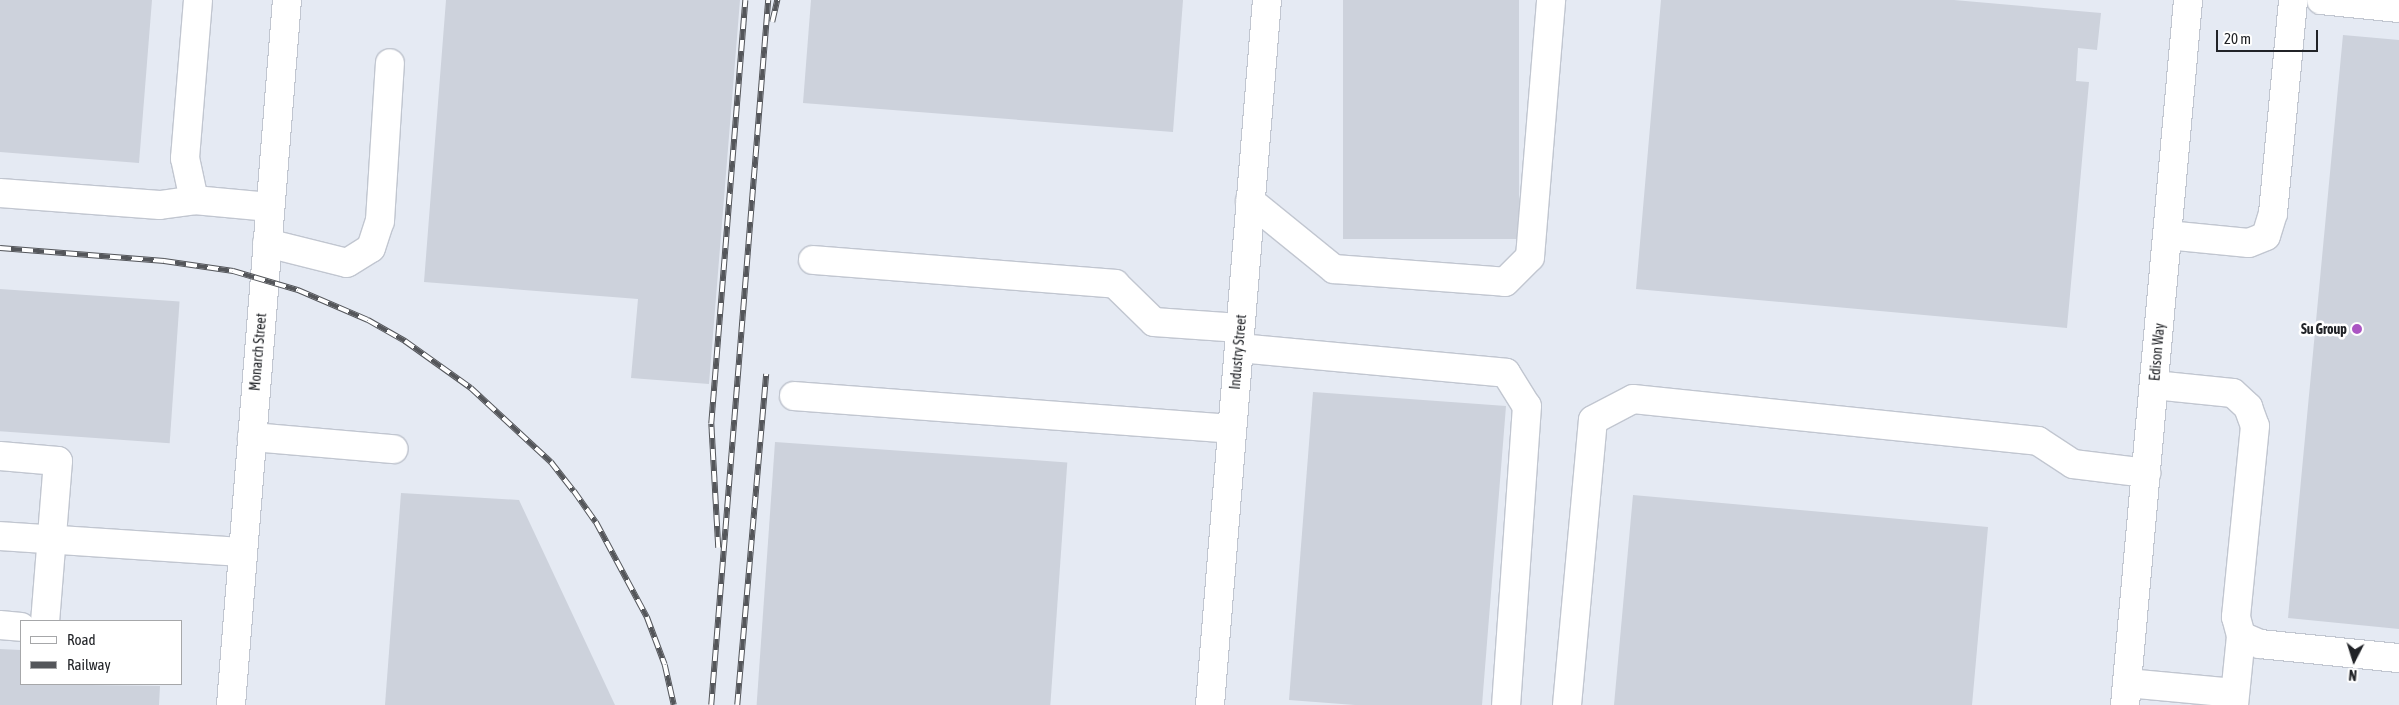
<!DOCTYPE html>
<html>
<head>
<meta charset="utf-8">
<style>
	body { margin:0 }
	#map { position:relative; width:2399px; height:705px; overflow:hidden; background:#f6f9ff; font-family:"Asap Condensed",sans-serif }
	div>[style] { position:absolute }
	.built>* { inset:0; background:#e5eaf3 }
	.building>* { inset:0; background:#cdd2dc; transform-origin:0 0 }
	.roads { filter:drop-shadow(1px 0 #c1c6d0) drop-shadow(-1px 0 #c1c6d0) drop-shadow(0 1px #c1c6d0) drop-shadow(0 -1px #c1c6d0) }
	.minor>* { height:28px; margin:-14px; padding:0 14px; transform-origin:14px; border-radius:14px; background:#fff }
	.rail>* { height:5.5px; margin-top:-2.75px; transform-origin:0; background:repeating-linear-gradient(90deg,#fff 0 11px,#54565a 0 22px); box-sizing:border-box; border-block:1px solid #54565a }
	.dots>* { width:14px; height:14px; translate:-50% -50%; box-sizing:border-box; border:2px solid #fff; border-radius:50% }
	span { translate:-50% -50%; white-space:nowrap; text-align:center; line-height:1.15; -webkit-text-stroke:5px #fff; paint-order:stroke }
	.poi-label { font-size:14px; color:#212327; font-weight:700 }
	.right { translate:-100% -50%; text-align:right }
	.street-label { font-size:14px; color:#212327 }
	.legend { position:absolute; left:20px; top:620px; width:162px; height:65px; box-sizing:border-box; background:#fff; border:1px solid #a6a7a9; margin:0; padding:6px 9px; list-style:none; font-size:15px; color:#212327 }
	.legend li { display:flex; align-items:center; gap:10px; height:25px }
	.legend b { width:25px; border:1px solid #a6a7a9 }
	.north { position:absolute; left:2329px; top:635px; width:50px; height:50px; -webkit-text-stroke:4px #fff; paint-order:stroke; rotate:185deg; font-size:14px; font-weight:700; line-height:20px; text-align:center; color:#212327 }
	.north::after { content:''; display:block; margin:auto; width:18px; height:22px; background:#212327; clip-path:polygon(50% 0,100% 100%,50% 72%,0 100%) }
	.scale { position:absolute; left:2216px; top:30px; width:102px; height:22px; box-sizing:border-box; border:2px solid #212327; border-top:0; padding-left:6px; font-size:15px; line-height:18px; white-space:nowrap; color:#212327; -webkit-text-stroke:4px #fff; paint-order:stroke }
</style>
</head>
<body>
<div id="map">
	<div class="built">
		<div style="clip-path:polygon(evenodd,0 0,2399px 0,2399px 705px,0 705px,0 0,21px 621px,181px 621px,181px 684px,21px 684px,21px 621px)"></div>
	</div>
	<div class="building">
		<div style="clip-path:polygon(0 0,152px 0,139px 163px,0 152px)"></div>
		<div style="clip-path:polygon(446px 0,740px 0,709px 384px,631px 378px,638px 299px,424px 282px)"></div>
		<div style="clip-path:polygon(811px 0,1183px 0,1173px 132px,803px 103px)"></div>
		<div style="left:1343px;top:0;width:176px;height:239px"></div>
		<div style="clip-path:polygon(1661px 0,1954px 0,2101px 13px,2097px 50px,2078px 48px,2076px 81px,2089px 82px,2067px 328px,1636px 289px)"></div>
		<div style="clip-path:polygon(2343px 35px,2399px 40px,2399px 629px,2288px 618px)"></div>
		<div style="left:0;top:289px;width:180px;height:142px;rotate:4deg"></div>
		<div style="clip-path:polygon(1313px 392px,1506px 406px,1482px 705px,1355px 705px,1289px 700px)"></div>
		<div style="left:775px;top:442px;width:293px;height:264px;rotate:4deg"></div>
		<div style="clip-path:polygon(401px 493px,519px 500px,615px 705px,385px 705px)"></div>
		<div style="clip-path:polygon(1633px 495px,1988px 527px,1972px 705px,1614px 705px)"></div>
		<div style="clip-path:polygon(0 649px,21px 650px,21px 684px,160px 686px,159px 705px,0 705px)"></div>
	</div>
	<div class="roads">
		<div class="minor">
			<div style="left:198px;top:0;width:159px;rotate:94.7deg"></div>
			<div style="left:185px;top:158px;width:43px;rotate:77.9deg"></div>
			<div style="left:194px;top:200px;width:76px;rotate:5.3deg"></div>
			<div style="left:2321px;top:0;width:78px;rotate:5.9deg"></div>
			<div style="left:0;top:193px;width:160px;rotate:4.3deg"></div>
			<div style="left:160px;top:205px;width:34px;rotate:-8deg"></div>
			<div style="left:1250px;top:201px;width:108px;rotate:39deg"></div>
			<div style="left:1334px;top:269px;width:171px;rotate:4.3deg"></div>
			<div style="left:1505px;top:282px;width:35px;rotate:-45deg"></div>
			<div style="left:1530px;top:257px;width:258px;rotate:-85.3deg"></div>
			<div style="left:2167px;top:235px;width:82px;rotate:5.6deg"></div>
			<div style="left:2249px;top:243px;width:18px;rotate:-22deg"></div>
			<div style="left:2266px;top:236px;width:24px;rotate:-73deg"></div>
			<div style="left:2273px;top:213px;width:214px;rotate:-84.6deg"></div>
			<div style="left:267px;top:243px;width:82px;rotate:14deg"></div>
			<div style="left:347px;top:263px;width:28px;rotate:-32deg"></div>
			<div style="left:371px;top:248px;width:28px;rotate:-72deg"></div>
			<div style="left:380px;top:221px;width:158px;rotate:-86.4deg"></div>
			<div style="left:813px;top:260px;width:303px;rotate:4.5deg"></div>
			<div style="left:1115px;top:284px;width:54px;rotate:44.3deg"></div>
			<div style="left:1154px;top:322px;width:86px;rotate:4deg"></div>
			<div style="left:1239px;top:348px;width:268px;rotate:5.3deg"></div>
			<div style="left:1506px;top:373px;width:39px;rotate:58deg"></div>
			<div style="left:1527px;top:406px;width:300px;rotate:94deg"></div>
			<div style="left:2154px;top:385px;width:79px;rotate:5.8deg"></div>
			<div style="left:2233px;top:393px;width:21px;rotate:43deg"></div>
			<div style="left:2248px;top:407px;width:20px;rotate:70deg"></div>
			<div style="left:2255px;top:426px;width:192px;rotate:95.7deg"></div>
			<div style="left:2236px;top:617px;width:20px;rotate:75deg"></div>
			<div style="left:2241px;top:636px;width:21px;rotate:23deg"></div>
			<div style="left:2260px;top:644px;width:140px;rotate:5.8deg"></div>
			<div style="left:794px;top:396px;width:438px;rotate:4.3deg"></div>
			<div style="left:252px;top:437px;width:142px;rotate:4.9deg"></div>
			<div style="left:0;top:456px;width:58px;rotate:4.9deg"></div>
			<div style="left:58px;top:461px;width:161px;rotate:94.6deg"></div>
			<div style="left:0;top:536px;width:243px;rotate:3.8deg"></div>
			<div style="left:0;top:625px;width:21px;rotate:5deg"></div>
			<div style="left:2127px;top:683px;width:108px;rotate:5.3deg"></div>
			<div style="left:231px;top:705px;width:707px;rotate:-85.46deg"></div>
			<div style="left:1210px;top:705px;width:707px;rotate:-85.38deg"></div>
			<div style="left:1567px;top:705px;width:286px;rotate:-84.8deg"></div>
			<div style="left:1593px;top:420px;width:45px;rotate:-27.7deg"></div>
			<div style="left:1633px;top:399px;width:407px;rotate:5.9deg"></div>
			<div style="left:2038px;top:441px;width:42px;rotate:33.3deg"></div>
			<div style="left:2073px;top:464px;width:74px;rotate:7deg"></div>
			<div style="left:2125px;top:705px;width:708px;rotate:-84.89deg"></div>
			<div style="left:2234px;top:705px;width:69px;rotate:-84.2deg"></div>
		</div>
	</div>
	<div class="rail">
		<div style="left:772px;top:22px;width:23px;rotate:-77deg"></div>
		<div style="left:0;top:248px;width:165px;rotate:4.5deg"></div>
		<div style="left:164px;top:261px;width:70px;rotate:8.2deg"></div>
		<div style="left:233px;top:271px;width:68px;rotate:16.3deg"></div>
		<div style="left:298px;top:290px;width:76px;rotate:23.2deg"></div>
		<div style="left:368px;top:320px;width:43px;rotate:29.6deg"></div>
		<div style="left:405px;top:341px;width:81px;rotate:35.5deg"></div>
		<div style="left:471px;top:388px;width:109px;rotate:42.8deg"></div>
		<div style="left:551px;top:462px;width:37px;rotate:52deg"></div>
		<div style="left:574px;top:491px;width:38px;rotate:55deg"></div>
		<div style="left:596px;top:522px;width:108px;rotate:61.8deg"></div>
		<div style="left:647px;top:617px;width:51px;rotate:69.4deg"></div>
		<div style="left:665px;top:665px;width:41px;rotate:77.3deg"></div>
		<div style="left:718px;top:548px;width:124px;rotate:-93.2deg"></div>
		<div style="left:711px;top:424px;width:425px;rotate:-85.4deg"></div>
		<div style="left:711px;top:705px;width:707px;rotate:-85.38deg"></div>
		<div style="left:737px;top:705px;width:332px;rotate:-85deg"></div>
	</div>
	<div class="dots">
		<div style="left:2357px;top:329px;background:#ab55c3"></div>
	</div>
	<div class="poi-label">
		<span class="right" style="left:2347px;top:329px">Su Group</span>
	</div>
	<div class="street-label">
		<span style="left:258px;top:352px;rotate:-85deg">Monarch Street</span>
		<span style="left:1238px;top:352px;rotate:-85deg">Industry Street</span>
		<span style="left:2157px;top:352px;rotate:-85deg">Edison Way</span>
	</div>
	<ul class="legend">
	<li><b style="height:6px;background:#fff"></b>Road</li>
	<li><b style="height:6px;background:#54565a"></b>Railway</li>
	</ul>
	<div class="north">N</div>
	<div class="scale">20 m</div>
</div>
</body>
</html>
